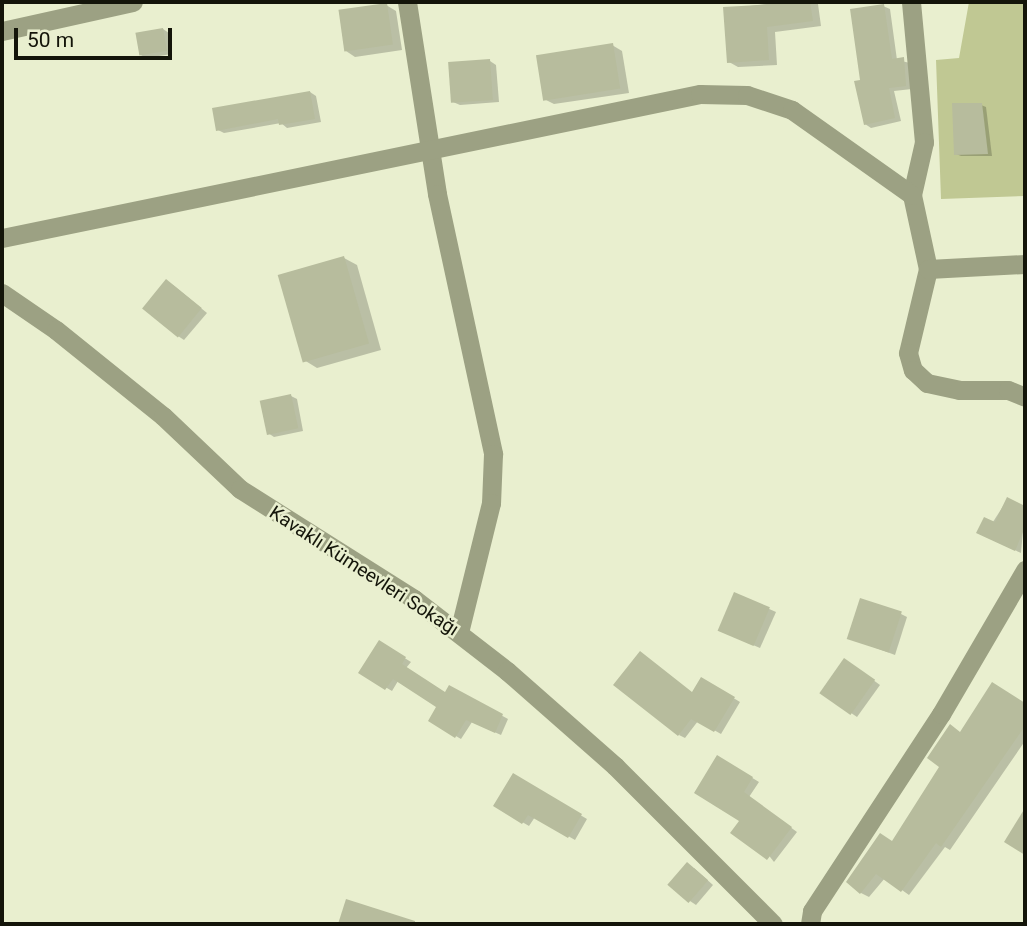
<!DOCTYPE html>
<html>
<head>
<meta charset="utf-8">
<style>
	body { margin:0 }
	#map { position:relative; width:1027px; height:926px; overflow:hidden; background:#e9efcf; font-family:Roboto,sans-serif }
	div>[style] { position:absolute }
	.green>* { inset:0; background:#c0c893 }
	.shadow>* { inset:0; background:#0003 }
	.building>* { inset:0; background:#b7bc9d; transform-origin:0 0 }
	.minor>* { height:19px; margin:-9.5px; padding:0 9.5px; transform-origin:9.5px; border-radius:9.5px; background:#9ca183 }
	span { translate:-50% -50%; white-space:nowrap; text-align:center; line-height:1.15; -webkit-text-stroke:5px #e9efcf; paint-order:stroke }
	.street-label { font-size:19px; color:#14150a }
	.frame { position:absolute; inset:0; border:4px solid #14150a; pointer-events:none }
	.scale { position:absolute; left:14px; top:28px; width:158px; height:32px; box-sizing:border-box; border:4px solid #14150a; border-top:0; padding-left:9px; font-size:21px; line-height:24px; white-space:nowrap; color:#14150a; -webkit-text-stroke:5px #e9efcf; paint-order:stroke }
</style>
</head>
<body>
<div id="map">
	<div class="green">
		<div style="clip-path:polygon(969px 2px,1025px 2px,1025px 196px,941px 199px,936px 60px,959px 58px)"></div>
	</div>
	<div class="shadow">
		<div style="clip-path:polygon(784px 2px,818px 4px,821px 26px,775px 32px,777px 65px,738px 67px,729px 62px,725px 9px)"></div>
		<div style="clip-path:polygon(386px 5px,396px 11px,402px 50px,355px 57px,346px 51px)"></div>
		<div style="clip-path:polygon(883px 6px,890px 9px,897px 60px,910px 63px,912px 89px,894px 91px,901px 121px,871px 128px,865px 124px,862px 81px)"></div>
		<div style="clip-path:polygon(163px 29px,169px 33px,172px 54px,146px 58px,139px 54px)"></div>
		<div style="clip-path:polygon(612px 45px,622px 51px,629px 93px,554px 104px,544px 99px)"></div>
		<div style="clip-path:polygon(490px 61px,496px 65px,499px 102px,460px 105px,453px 102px)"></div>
		<div style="clip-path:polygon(310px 92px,316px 96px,321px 122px,287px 128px,281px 123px,224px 133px,218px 130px)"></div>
		<div style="clip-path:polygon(981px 105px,986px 107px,992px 156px,961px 156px,956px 154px)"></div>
		<div style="clip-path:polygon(344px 258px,357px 265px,381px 350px,317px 368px,304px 360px)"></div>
		<div style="clip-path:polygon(173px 285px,207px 313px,184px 340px,178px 336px)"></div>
		<div style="clip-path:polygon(291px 396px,297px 399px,303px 431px,274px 437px,268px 433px)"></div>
		<div style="clip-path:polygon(1007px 500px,1025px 508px,1021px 553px,984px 536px)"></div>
		<div style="clip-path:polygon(735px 594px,776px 612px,760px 648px,725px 633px)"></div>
		<div style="clip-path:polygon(901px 614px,907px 617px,895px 655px,849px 638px)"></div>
		<div style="clip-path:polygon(379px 642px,411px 662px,406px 668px,446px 694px,450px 687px,508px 719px,501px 735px,472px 722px,461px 739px,430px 721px,439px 706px,398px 681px,392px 691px,360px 672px)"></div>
		<div style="clip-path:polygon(851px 664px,880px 685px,857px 717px,822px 693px)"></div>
		<div style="clip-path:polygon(702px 679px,740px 702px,721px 734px,698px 721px,685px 738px,679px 735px)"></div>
		<div style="clip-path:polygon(992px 684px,1025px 704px,1025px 741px,950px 850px,945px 847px,909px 895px,885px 878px,869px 897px,861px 893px,848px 882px,893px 842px)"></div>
		<div style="clip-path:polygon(718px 757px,759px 782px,749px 797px,797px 832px,774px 862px,742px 821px)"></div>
		<div style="clip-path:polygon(514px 776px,587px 819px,575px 840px,535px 817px,529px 826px,495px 806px)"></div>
		<div style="clip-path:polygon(694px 868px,713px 885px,696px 905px,690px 901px)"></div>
	</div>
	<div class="building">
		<div style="clip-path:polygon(810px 2px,813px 21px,767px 27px,769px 60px,727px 63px,723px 7px)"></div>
		<div style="left:387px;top:3px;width:42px;height:49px;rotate:82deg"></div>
		<div style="clip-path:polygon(884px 4px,892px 59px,904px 57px,906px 86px,889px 88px,895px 118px,864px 125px,854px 81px,860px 80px,850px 9px)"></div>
		<div style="left:163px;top:28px;width:23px;height:28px;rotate:80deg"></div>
		<div style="left:613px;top:43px;width:46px;height:78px;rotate:81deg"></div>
		<div style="left:490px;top:59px;width:41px;height:42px;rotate:86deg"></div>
		<div style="clip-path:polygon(310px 91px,315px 119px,279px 125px,278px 119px,216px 131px,212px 108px)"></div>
		<div style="clip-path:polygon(952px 103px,982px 103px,988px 154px,954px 155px)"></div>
		<div style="left:344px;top:256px;width:91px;height:69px;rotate:74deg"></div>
		<div style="left:166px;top:279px;width:46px;height:38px;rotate:39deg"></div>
		<div style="left:291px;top:394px;width:35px;height:32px;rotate:78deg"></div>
		<div style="clip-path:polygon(1007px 497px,1025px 506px,1025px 527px,1015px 551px,976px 533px,984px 517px,995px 522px)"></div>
		<div style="left:734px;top:592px;width:39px;height:42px;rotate:23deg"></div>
		<div style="left:860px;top:598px;width:44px;height:43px;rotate:18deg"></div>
		<div style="clip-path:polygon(379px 640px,406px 657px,402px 664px,445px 692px,449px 685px,503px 714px,495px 733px,466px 720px,455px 738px,428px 721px,436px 707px,393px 679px,385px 690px,358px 673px)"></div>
		<div style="clip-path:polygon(640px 651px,692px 692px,701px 677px,735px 697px,714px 732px,691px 719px,678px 736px,613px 685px)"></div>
		<div style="left:844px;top:658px;width:38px;height:43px;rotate:35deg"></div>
		<div style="clip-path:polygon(992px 682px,1025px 703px,1025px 726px,941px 847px,936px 843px,901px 892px,876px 874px,860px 894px,846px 882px,880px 833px,892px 841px,939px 767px,927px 758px,950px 724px,960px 732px)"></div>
		<div style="clip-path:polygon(717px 755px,753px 777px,744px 792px,792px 827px,767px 860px,730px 833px,739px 821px,694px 793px)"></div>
		<div style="clip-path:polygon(513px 773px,582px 814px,568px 838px,528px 815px,522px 824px,493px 806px)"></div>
		<div style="clip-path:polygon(1025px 808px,1025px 855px,1004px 842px)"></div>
		<div style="left:687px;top:862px;width:28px;height:30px;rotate:41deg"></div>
		<div style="clip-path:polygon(346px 899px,415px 921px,415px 924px,338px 924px)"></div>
	</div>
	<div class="minor">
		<div style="left:407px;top:2px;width:194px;rotate:81.1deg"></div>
		<div style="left:437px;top:194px;width:266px;rotate:77.8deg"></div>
		<div style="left:493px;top:454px;width:49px;rotate:92.3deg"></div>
		<div style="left:491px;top:503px;width:133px;rotate:103.9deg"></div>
		<div style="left:911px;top:2px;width:141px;rotate:84.7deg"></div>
		<div style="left:924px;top:142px;width:54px;rotate:102.8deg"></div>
		<div style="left:912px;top:195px;width:76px;rotate:77.8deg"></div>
		<div style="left:928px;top:269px;width:86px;rotate:103.4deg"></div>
		<div style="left:908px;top:353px;width:18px;rotate:74deg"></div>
		<div style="left:913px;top:370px;width:19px;rotate:43deg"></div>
		<div style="left:927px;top:383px;width:33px;rotate:12deg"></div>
		<div style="left:959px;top:390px;width:49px"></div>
		<div style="left:1008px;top:390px;width:18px;rotate:22deg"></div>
		<div style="left:2px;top:31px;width:134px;rotate:-12.5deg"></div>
		<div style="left:2px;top:238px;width:713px;rotate:-11.66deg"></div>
		<div style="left:700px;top:94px;width:47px;rotate:1.2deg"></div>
		<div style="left:747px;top:95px;width:47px;rotate:18.4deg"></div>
		<div style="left:792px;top:110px;width:147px;rotate:35.3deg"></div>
		<div style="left:928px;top:269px;width:97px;rotate:-3deg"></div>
		<div style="left:2px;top:293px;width:65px;rotate:34.4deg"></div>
		<div style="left:56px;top:330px;width:137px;rotate:38.8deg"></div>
		<div style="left:163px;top:416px;width:106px;rotate:43.5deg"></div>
		<div style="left:240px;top:489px;width:206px;rotate:32.3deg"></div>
		<div style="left:414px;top:599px;width:118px;rotate:37.7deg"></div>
		<div style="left:507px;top:671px;width:144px;rotate:41.3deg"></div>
		<div style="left:615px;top:766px;width:223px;rotate:45deg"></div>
		<div style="left:810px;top:924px;width:13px;rotate:-81deg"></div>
		<div style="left:812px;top:911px;width:235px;rotate:-56.8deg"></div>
		<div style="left:941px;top:714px;width:167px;rotate:-59.7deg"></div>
	</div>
	<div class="street-label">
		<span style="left:364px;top:571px;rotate:33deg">Kavaklı Kümeevleri Sokağı</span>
	</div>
	<div class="frame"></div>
	<div class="scale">50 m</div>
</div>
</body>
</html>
